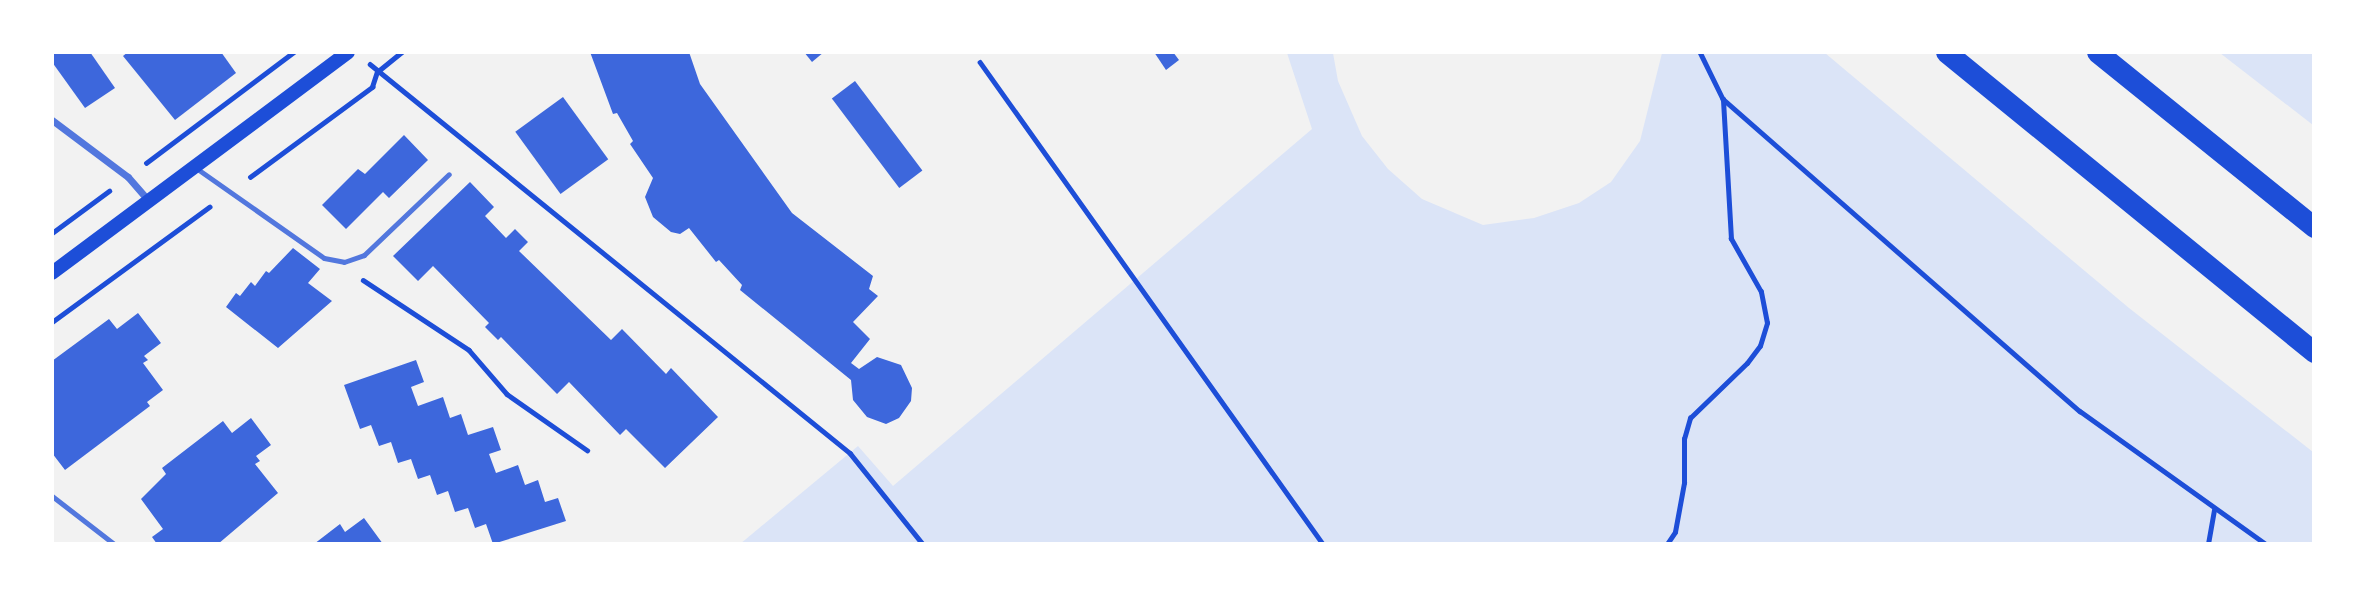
<!DOCTYPE html>
<html>
<head>
<meta charset="utf-8">
<style>
	body { margin:0 }
	#map { position:relative; width:2366px; height:596px; overflow:hidden; background:#f2f2f2; font-family:"IBM Plex Serif",serif }
	div>[style] { position:absolute }
	.green>* { inset:0; background:#dbe4f7 }
	.building>* { inset:0; background:#3d67dc; transform-origin:0 0 }
	.path>* { height:4.5px; margin:-2.25px; padding:0 2.25px; transform-origin:2.25px; border-radius:2.25px; background:#1d4ed8 }
	.service>* { height:5px; margin:-2.5px; padding:0 2.5px; transform-origin:2.5px; border-radius:2.5px; background:#5277de }
	.minor>* { height:7px; margin:-3.5px; padding:0 3.5px; transform-origin:3.5px; border-radius:3.5px; background:#5277de }
	.secondary>* { height:14px; margin:-7px; padding:0 7px; transform-origin:7px; border-radius:7px; background:#1d4ed8 }
	.motorway>* { height:21px; margin:-10.5px; padding:0 10.5px; transform-origin:10.5px; border-radius:10.5px; background:#1d4ed8 }
	span { translate:-50% -50%; white-space:nowrap; text-align:center; line-height:1.15; -webkit-text-stroke:7px #fff; paint-order:stroke }
	.frame { position:absolute; inset:0; border:54px solid #fff; pointer-events:none }
</style>
</head>
<body>
<div id="map">
	<div class="green">
		<div style="clip-path:polygon(1287px 53px,1333px 53px,1338px 81px,1362px 136px,1388px 169px,1422px 199px,1483px 225px,1534px 218px,1579px 203px,1611px 182px,1640px 141px,1662px 53px,1825px 53px,2129px 308px,2313px 452px,2313px 543px,740px 544px,858px 446px,893px 486px,1312px 129px)"></div>
		<div style="clip-path:polygon(2220px 53px,2313px 53px,2313px 125px)"></div>
	</div>
	<div class="building">
		<div style="clip-path:polygon(52px 52px,90px 52px,115px 88px,85px 108px,52px 62px)"></div>
		<div style="clip-path:polygon(128px 52px,221px 52px,236px 73px,175px 120px,123px 56px)"></div>
		<div style="clip-path:polygon(590px 52px,689px 52px,700px 84px,792px 213px,873px 276px,869px 289px,878px 296px,853px 322px,870px 339px,851px 363px,859px 369px,877px 357px,901px 365px,912px 388px,911px 401px,899px 418px,886px 424px,867px 417px,853px 400px,851px 380px,740px 290px,742px 285px,719px 260px,716px 262px,689px 228px,680px 234px,671px 232px,653px 217px,645px 197px,653px 178px,630px 144px,633px 141px,617px 113px,613px 114px)"></div>
		<div style="clip-path:polygon(804px 52px,824px 52px,812px 62px)"></div>
		<div style="clip-path:polygon(1154px 52px,1173px 52px,1179px 60px,1166px 70px)"></div>
		<div style="left:855px;top:81px;width:112px;height:29px;rotate:53deg"></div>
		<div style="left:563px;top:97px;width:77px;height:59px;rotate:54deg"></div>
		<div style="clip-path:polygon(404px 135px,428px 160px,389px 198px,383px 192px,346px 229px,322px 205px,358px 169px,365px 174px)"></div>
		<div style="clip-path:polygon(470px 182px,494px 207px,485px 216px,506px 238px,515px 229px,528px 242px,519px 251px,611px 340px,622px 329px,666px 374px,671px 368px,718px 417px,665px 468px,626px 429px,620px 435px,569px 382px,557px 394px,501px 337px,498px 340px,485px 327px,489px 323px,433px 266px,418px 281px,393px 256px)"></div>
		<div style="clip-path:polygon(293px 248px,320px 269px,308px 283px,332px 301px,278px 348px,226px 307px,236px 293px,240px 296px,251px 282px,255px 286px,266px 271px,269px 273px)"></div>
		<div style="clip-path:polygon(138px 313px,161px 343px,144px 356px,148px 360px,143px 363px,163px 390px,147px 402px,150px 406px,65px 470px,52px 453px,52px 361px,109px 319px,117px 329px)"></div>
		<div style="clip-path:polygon(416px 360px,424px 382px,411px 387px,418px 406px,443px 397px,450px 418px,461px 414px,468px 435px,493px 427px,501px 450px,489px 454px,496px 473px,518px 465px,525px 485px,538px 480px,545px 502px,558px 498px,566px 521px,493px 544px,486px 524px,475px 528px,468px 508px,455px 512px,448px 491px,437px 495px,430px 475px,418px 479px,411px 459px,398px 463px,391px 442px,379px 446px,371px 425px,360px 429px,344px 385px)"></div>
		<div style="clip-path:polygon(251px 418px,271px 445px,256px 456px,260px 461px,255px 464px,278px 493px,218px 544px,157px 544px,152px 537px,163px 529px,141px 499px,166px 474px,162px 468px,223px 421px,232px 433px)"></div>
		<div style="clip-path:polygon(364px 518px,383px 544px,314px 544px,340px 524px,345px 532px)"></div>
	</div>
	<div class="path">
		<div style="left:1700px;top:52px;width:52px;rotate:63.9deg"></div>
		<div style="left:1723px;top:99px;width:474px;rotate:41.2deg"></div>
		<div style="left:2080px;top:411px;width:229px;rotate:35.6deg"></div>
		<div style="left:980px;top:62px;width:592px;rotate:54.56deg"></div>
		<div style="left:370px;top:64px;width:618px;rotate:39.02deg"></div>
		<div style="left:850px;top:453px;width:117px;rotate:51.3deg"></div>
		<div style="left:146px;top:163px;width:185px;rotate:-36.9deg"></div>
		<div style="left:250px;top:177px;width:152px;rotate:-36.4deg"></div>
		<div style="left:372px;top:87px;width:16px;rotate:-72deg"></div>
		<div style="left:377px;top:72px;width:32px;rotate:-39deg"></div>
		<div style="left:52px;top:233px;width:71px;rotate:-36.4deg"></div>
		<div style="left:363px;top:280px;width:127px;rotate:33.4deg"></div>
		<div style="left:469px;top:350px;width:58px;rotate:49.2deg"></div>
		<div style="left:507px;top:394px;width:98px;rotate:35deg"></div>
		<div style="left:52px;top:322px;width:195px;rotate:-36.2deg"></div>
		<div style="left:1667px;top:544px;width:14px;rotate:-56deg"></div>
		<div style="left:1675px;top:532px;width:50px;rotate:-79.6deg"></div>
		<div style="left:1684px;top:483px;width:44px;rotate:-90deg"></div>
		<div style="left:1684px;top:439px;width:22px;rotate:-74deg"></div>
		<div style="left:1690px;top:418px;width:79px;rotate:-44deg"></div>
		<div style="left:1747px;top:363px;width:21px;rotate:-53deg"></div>
		<div style="left:1760px;top:346px;width:24px;rotate:-73deg"></div>
		<div style="left:1767px;top:323px;width:32px;rotate:-101deg"></div>
		<div style="left:1761px;top:292px;width:61px;rotate:-119.5deg"></div>
		<div style="left:1731px;top:239px;width:140px;rotate:-93.3deg"></div>
		<div style="left:2208px;top:544px;width:35px;rotate:-80deg"></div>
	</div>
	<div class="service">
		<div style="left:196px;top:168px;width:156px;rotate:35.1deg"></div>
		<div style="left:324px;top:258px;width:20px;rotate:11deg"></div>
		<div style="left:344px;top:262px;width:21px;rotate:-19deg"></div>
		<div style="left:364px;top:255px;width:117px;rotate:-43.6deg"></div>
		<div style="left:52px;top:496px;width:78px;rotate:37.7deg"></div>
	</div>
	<div class="minor">
		<div style="left:52px;top:120px;width:95px;rotate:36.9deg"></div>
		<div style="left:128px;top:177px;width:30px;rotate:49deg"></div>
	</div>
	<div class="secondary">
		<div style="left:52px;top:273px;width:369px;rotate:-36.7deg"></div>
	</div>
	<div class="motorway">
		<div style="left:1946px;top:52px;width:475px;rotate:39.2deg"></div>
		<div style="left:2097px;top:52px;width:279px;rotate:38.9deg"></div>
	</div>
	<div class="frame"></div>
</div>
</body>
</html>
